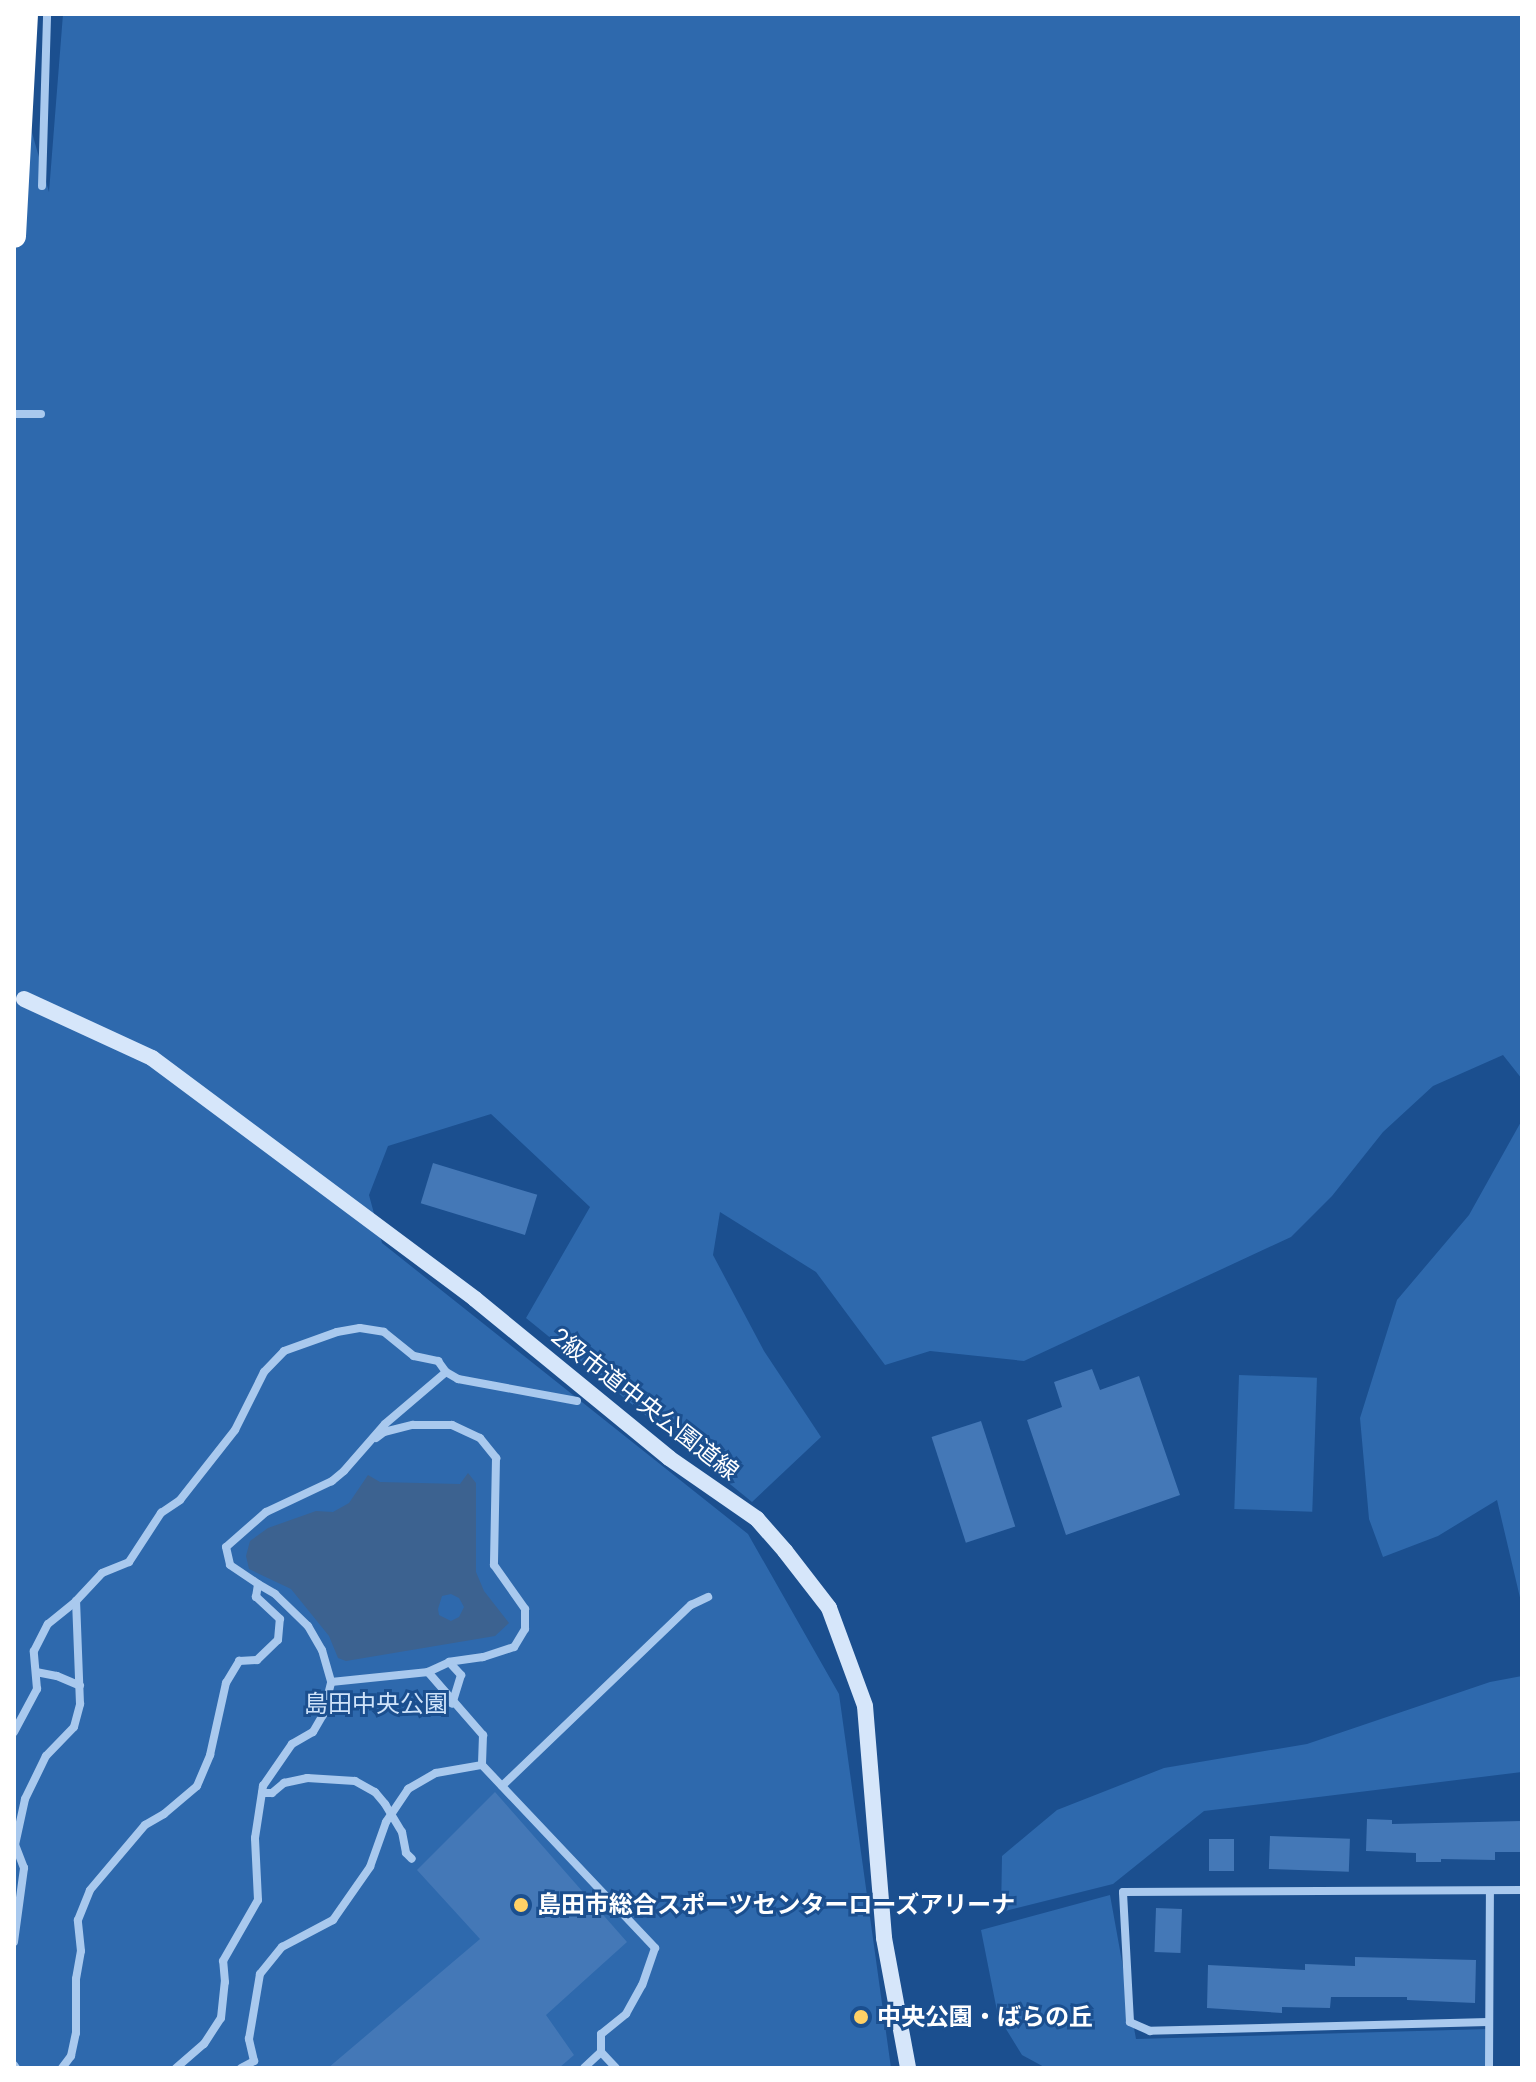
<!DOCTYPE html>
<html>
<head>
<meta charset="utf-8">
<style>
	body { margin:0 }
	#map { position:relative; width:1536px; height:2082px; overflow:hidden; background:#1b4f8f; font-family:Poppins,"Noto Sans JP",sans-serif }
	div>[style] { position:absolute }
	.green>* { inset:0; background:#2e69ad; transform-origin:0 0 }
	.water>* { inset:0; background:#3c6290 }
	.building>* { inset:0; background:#4478b7; transform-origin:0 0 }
	.street>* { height:8px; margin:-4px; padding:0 4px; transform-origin:4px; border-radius:4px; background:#a9c9ee }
	.secondary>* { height:16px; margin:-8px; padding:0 8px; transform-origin:8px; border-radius:8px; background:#d6e6fa }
	.highway>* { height:24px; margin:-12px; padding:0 12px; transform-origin:12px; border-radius:12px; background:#fff }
	.dots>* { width:22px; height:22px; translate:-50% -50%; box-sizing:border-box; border:4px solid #1b4f8f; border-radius:50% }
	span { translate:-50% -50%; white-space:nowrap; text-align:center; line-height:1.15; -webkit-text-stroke:6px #1b4f8f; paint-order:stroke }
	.street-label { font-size:24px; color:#fff }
	.park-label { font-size:24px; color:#cfe3fa }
	.poi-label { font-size:24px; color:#fff; font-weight:700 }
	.left { translate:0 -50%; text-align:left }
	.frame { position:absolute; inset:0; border:16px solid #fff; pointer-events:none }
</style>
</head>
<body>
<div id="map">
	<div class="green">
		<div style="clip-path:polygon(63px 14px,1522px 14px,1522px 1079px,1503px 1055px,1433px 1086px,1383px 1132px,1332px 1196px,1291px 1237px,1024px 1361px,930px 1351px,885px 1365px,816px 1272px,720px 1212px,713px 1255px,764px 1351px,821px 1437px,752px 1502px,526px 1318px,590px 1207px,491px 1114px,388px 1146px,369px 1195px,382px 1243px,748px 1534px,839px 1694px,891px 2068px,14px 2068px,14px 70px,49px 192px)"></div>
		<div style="clip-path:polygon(1522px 1120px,1522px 1606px,1497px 1500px,1438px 1536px,1383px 1557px,1369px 1519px,1360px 1418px,1397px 1300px,1469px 1215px)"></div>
		<div style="left:1239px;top:1375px;width:78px;height:134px;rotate:2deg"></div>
		<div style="clip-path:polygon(1522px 1676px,1522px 1772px,1204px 1811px,1113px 1884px,1001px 1912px,1002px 1856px,1057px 1810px,1164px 1768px,1307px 1744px,1490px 1682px)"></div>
		<div style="clip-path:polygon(1110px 1895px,1136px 2039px,1488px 2029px,1487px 2068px,1046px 2068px,1022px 2055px,998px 2016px,981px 1930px)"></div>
	</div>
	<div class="water">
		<div style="clip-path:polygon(evenodd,468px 1473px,476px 1483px,476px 1572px,484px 1591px,509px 1623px,495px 1636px,346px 1661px,338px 1658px,329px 1636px,291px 1589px,249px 1569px,246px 1556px,250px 1541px,268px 1528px,316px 1511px,333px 1512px,349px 1503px,368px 1475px,380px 1482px,460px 1484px,468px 1473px,451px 1594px,459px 1598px,464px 1607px,459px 1617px,451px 1621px,439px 1615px,438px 1609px,442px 1596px,451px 1594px)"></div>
	</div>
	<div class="building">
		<div style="left:433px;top:1163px;width:109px;height:42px;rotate:17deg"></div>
		<div style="clip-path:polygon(1092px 1369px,1100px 1390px,1139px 1376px,1180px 1495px,1066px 1535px,1027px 1420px,1062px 1407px,1054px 1382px)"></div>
		<div style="left:981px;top:1421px;width:111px;height:52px;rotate:72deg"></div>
		<div style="clip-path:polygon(495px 1792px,627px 1942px,546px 2015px,574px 2055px,559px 2068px,328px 2068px,480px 1939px,417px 1870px)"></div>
		<div style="clip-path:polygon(1367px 1819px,1392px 1820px,1392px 1824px,1522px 1821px,1522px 1852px,1495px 1852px,1495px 1860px,1441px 1859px,1441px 1862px,1416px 1862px,1416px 1853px,1366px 1851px)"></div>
		<div style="left:1270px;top:1836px;width:80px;height:33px;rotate:2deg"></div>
		<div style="left:1209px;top:1839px;width:25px;height:32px"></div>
		<div style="left:1156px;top:1908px;width:26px;height:44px;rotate:2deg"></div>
		<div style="clip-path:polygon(1355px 1957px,1476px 1960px,1475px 2003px,1407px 2000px,1407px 1997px,1331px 1997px,1330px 2008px,1282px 2007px,1282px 2013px,1207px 2008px,1208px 1965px,1305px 1970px,1305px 1964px,1355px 1966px)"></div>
	</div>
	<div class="street">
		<div style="left:42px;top:186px;width:172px;rotate:-88.3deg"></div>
		<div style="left:14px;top:414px;width:27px"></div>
		<div style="left:446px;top:1372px;width:14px;rotate:30deg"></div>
		<div style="left:458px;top:1379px;width:121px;rotate:10.5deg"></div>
		<div style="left:376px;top:1438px;width:10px;rotate:-37deg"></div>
		<div style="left:384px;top:1432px;width:30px;rotate:-14deg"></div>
		<div style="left:413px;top:1425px;width:39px"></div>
		<div style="left:452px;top:1425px;width:31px;rotate:25deg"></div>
		<div style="left:480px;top:1438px;width:26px;rotate:51deg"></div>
		<div style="left:496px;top:1458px;width:107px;rotate:91.1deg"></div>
		<div style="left:494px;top:1565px;width:54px;rotate:54.8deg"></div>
		<div style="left:525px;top:1609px;width:20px;rotate:90deg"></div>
		<div style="left:525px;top:1629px;width:21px;rotate:121deg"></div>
		<div style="left:514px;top:1647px;width:33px;rotate:162deg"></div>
		<div style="left:483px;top:1657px;width:34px;rotate:172deg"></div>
		<div style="left:449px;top:1662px;width:18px;rotate:47deg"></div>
		<div style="left:461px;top:1675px;width:30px;rotate:107deg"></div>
		<div style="left:36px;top:1672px;width:21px;rotate:11deg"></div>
		<div style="left:57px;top:1676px;width:25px;rotate:23deg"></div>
		<div style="left:428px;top:1672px;width:23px;rotate:-25deg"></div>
		<div style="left:14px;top:1732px;width:49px;rotate:-61.9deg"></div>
		<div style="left:37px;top:1689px;width:38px;rotate:-95deg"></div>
		<div style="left:34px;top:1651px;width:30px;rotate:-63deg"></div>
		<div style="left:48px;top:1624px;width:36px;rotate:-39deg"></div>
		<div style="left:502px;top:1786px;width:262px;rotate:-43.8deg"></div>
		<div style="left:691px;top:1605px;width:19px;rotate:-25deg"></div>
		<div style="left:262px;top:1793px;width:10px"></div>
		<div style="left:272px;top:1793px;width:16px;rotate:-40deg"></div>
		<div style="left:284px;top:1783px;width:24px;rotate:-12deg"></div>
		<div style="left:307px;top:1778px;width:48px;rotate:3.6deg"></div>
		<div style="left:355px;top:1781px;width:23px;rotate:29deg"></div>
		<div style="left:375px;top:1792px;width:16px;rotate:50deg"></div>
		<div style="left:385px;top:1804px;width:33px;rotate:59deg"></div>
		<div style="left:402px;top:1832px;width:21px;rotate:79deg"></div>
		<div style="left:406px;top:1853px;width:8px;rotate:45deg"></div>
		<div style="left:14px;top:1942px;width:75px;rotate:-82.3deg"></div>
		<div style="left:24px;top:1868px;width:25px;rotate:-111deg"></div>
		<div style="left:15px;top:1845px;width:47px;rotate:-77.7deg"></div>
		<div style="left:25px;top:1799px;width:48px;rotate:-64deg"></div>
		<div style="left:46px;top:1756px;width:40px;rotate:-46deg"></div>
		<div style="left:74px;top:1727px;width:24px;rotate:-75deg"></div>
		<div style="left:80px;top:1704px;width:103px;rotate:-92.2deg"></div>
		<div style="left:76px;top:1601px;width:38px;rotate:-47deg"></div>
		<div style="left:102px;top:1573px;width:29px;rotate:-22deg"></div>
		<div style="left:129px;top:1562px;width:59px;rotate:-56.9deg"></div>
		<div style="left:161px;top:1513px;width:23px;rotate:-34deg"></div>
		<div style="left:180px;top:1500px;width:89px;rotate:-51.8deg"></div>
		<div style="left:235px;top:1430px;width:65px;rotate:-63.4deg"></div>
		<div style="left:264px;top:1372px;width:29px;rotate:-46deg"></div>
		<div style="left:284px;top:1351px;width:56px;rotate:-19.7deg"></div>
		<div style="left:337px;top:1332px;width:23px;rotate:-10deg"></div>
		<div style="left:360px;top:1328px;width:24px;rotate:9deg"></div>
		<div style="left:384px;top:1332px;width:38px;rotate:39deg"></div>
		<div style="left:414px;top:1356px;width:25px;rotate:12deg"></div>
		<div style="left:438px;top:1361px;width:14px;rotate:54deg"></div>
		<div style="left:446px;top:1372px;width:80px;rotate:139.6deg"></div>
		<div style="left:385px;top:1424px;width:62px;rotate:131.1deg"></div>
		<div style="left:344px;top:1471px;width:16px;rotate:140deg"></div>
		<div style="left:332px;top:1481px;width:73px;rotate:154.8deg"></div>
		<div style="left:266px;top:1512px;width:53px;rotate:138.8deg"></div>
		<div style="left:226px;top:1547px;width:18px;rotate:77deg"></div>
		<div style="left:230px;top:1565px;width:34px;rotate:34deg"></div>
		<div style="left:1488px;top:2022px;width:338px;rotate:178.5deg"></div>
		<div style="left:1150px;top:2031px;width:22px;rotate:-156deg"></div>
		<div style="left:1130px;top:2022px;width:130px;rotate:-93.1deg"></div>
		<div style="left:1123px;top:1892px;width:399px;rotate:-0.3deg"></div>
		<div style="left:601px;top:2052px;width:22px;rotate:47deg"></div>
		<div style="left:14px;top:2065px;width:4px;rotate:56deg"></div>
		<div style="left:62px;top:2068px;width:15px;rotate:-53deg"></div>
		<div style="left:71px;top:2056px;width:24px;rotate:-78deg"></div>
		<div style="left:76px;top:2033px;width:54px;rotate:-90deg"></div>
		<div style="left:76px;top:1979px;width:28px;rotate:-80deg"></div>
		<div style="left:81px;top:1951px;width:31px;rotate:-96deg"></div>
		<div style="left:78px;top:1920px;width:32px;rotate:-68deg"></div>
		<div style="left:90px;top:1890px;width:85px;rotate:-49.8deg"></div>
		<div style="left:145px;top:1825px;width:22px;rotate:-30deg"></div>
		<div style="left:164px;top:1814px;width:43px;rotate:-40.3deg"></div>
		<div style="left:197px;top:1786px;width:34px;rotate:-67deg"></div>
		<div style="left:210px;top:1755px;width:74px;rotate:-77.5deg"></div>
		<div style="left:226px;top:1683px;width:26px;rotate:-59deg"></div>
		<div style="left:239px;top:1661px;width:18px;rotate:-3deg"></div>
		<div style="left:257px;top:1660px;width:29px;rotate:-44deg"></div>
		<div style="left:278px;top:1640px;width:21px;rotate:-85deg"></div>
		<div style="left:280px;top:1619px;width:33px;rotate:-137deg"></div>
		<div style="left:256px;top:1597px;width:13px;rotate:-81deg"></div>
		<div style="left:258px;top:1584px;width:20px;rotate:30deg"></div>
		<div style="left:275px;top:1594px;width:46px;rotate:44.1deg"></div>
		<div style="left:308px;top:1626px;width:28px;rotate:60deg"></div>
		<div style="left:322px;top:1650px;width:33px;rotate:74deg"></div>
		<div style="left:176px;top:2068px;width:37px;rotate:-41deg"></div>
		<div style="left:204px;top:2044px;width:31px;rotate:-57deg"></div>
		<div style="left:221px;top:2018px;width:36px;rotate:-84deg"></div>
		<div style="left:225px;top:1982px;width:21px;rotate:-95deg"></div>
		<div style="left:223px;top:1961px;width:70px;rotate:-60.2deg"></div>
		<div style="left:258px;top:1900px;width:62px;rotate:-92.8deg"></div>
		<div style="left:255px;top:1838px;width:53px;rotate:-81.3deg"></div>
		<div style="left:263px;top:1786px;width:51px;rotate:-55.4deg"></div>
		<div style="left:292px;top:1744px;width:24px;rotate:-30deg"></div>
		<div style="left:313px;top:1732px;width:20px;rotate:-60deg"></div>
		<div style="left:323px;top:1715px;width:34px;rotate:-76deg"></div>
		<div style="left:331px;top:1682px;width:98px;rotate:-5.9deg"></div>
		<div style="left:428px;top:1672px;width:84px;rotate:48.9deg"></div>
		<div style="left:483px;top:1735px;width:30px;rotate:92deg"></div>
		<div style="left:241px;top:2068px;width:15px;rotate:-28deg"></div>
		<div style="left:254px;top:2061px;width:23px;rotate:-103deg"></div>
		<div style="left:249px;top:2039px;width:66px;rotate:-80.4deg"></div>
		<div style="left:260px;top:1974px;width:35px;rotate:-51deg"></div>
		<div style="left:282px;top:1947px;width:58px;rotate:-27.9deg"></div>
		<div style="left:333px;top:1920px;width:65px;rotate:-55.1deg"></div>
		<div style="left:370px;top:1867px;width:48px;rotate:-70.4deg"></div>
		<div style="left:386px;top:1822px;width:40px;rotate:-56deg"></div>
		<div style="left:408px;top:1789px;width:32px;rotate:-30deg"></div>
		<div style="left:436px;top:1773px;width:47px;rotate:-9.9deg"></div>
		<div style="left:482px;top:1765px;width:252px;rotate:46.6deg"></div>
		<div style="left:655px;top:1948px;width:39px;rotate:109deg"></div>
		<div style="left:642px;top:1985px;width:33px;rotate:119deg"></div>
		<div style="left:626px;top:2014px;width:32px;rotate:141deg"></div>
		<div style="left:601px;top:2034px;width:18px;rotate:90deg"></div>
		<div style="left:601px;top:2052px;width:23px;rotate:137deg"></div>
		<div style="left:1489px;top:2068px;width:177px;rotate:-89.7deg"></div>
	</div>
	<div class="secondary">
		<div style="left:24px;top:999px;width:141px;rotate:24.7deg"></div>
		<div style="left:152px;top:1058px;width:403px;rotate:36.7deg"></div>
		<div style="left:475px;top:1299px;width:251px;rotate:39.3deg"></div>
		<div style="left:669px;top:1458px;width:107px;rotate:34.7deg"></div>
		<div style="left:757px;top:1519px;width:43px;rotate:48.8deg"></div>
		<div style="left:785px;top:1551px;width:72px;rotate:52.3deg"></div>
		<div style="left:829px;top:1608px;width:104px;rotate:69.8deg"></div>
		<div style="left:865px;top:1706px;width:233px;rotate:85.3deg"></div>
		<div style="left:884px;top:1938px;width:132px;rotate:79.5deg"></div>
	</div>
	<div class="highway">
		<div style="left:14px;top:236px;width:222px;rotate:-86.9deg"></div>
	</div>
	<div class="dots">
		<div style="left:521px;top:1905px;background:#ffd166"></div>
		<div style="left:861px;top:2017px;background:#ffd166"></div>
	</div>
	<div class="street-label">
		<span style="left:645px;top:1404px;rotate:38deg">2級市道中央公園道線</span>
	</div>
	<div class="park-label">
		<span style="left:376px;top:1704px">島田中央公園</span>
	</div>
	<div class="poi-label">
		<span class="left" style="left:537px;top:1905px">島田市総合スポーツセンターローズアリーナ</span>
		<span class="left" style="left:877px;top:2017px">中央公園・ばらの丘</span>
	</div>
	<div class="frame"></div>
</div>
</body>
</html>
